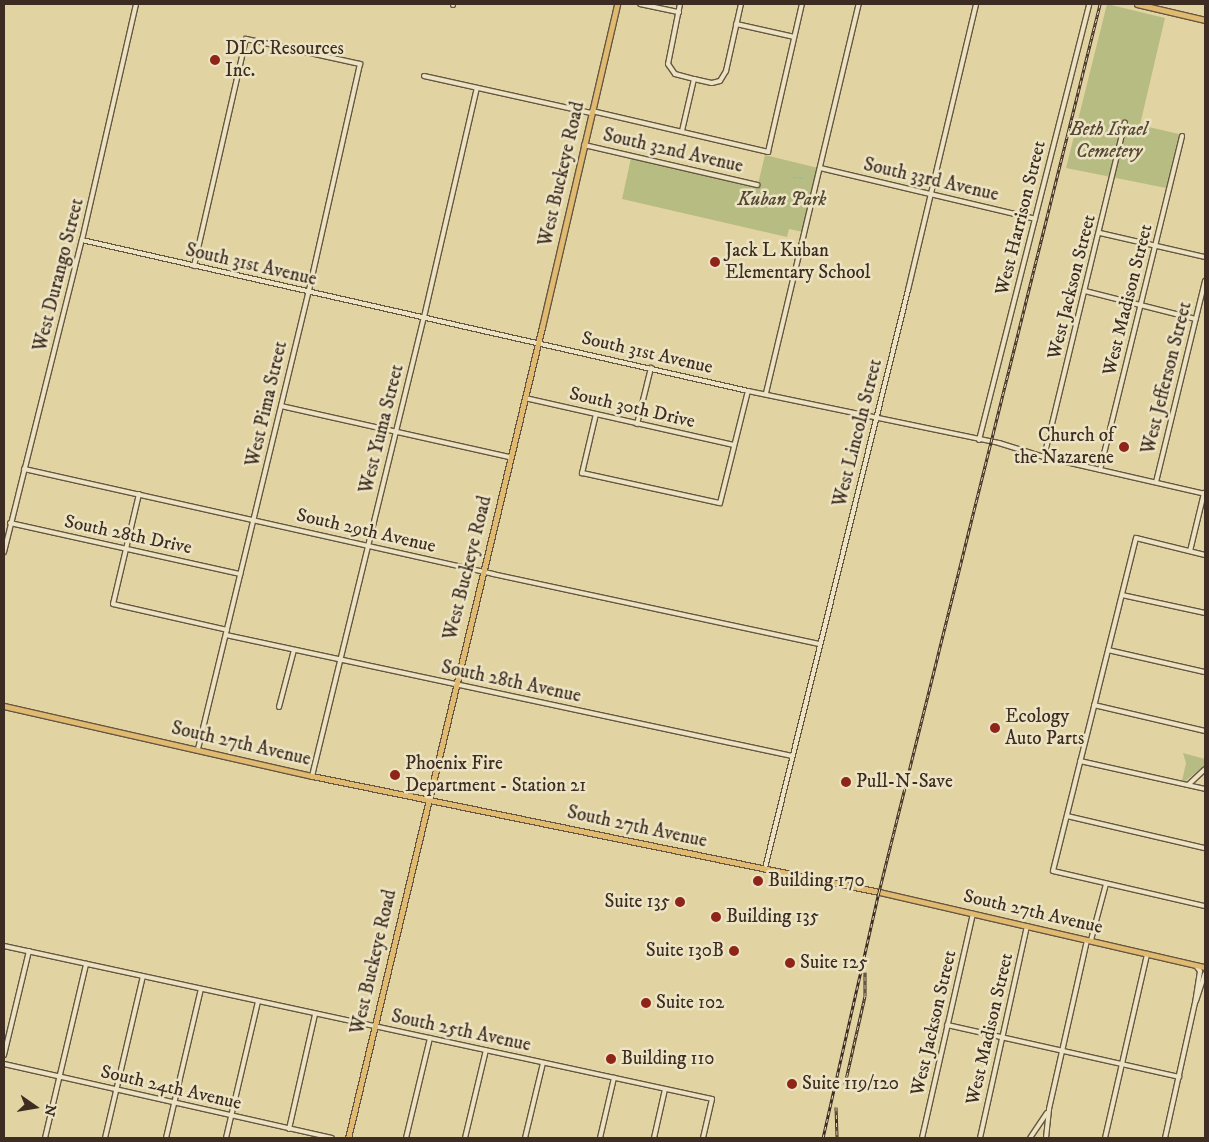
<!DOCTYPE html>
<html>
<head>
<meta charset="utf-8">
<style>
	body { margin:0 }
	#map { position:relative; width:1209px; height:1142px; overflow:hidden; background:#e2d4a2; font-family:"IM FELL DW Pica",serif }
	div>[style] { position:absolute }
	.green>* { inset:0; background:#b7bc82 }
	.stream>* { height:1px; margin:-0.5px; padding:0 0.5px; transform-origin:0.5px; border-radius:0.5px; background:#95b8a4 }
	.roads { filter:drop-shadow(1px 0 #665642) drop-shadow(-1px 0 #665642) drop-shadow(0 1px #665642) drop-shadow(0 -1px #665642) }
	.minor>* { height:4px; margin:-2px; padding:0 2px; transform-origin:2px; border-radius:2px; background:#ece3c3 }
	.major>* { height:5px; margin:-2.5px; padding:0 2.5px; transform-origin:2.5px; border-radius:2.5px; background:#e1ba71 }
	.rail>* { height:3px; margin-top:-1.5px; transform-origin:0; background:repeating-linear-gradient(90deg,#ece3c3 0 4px,#3d2c22 0 8px); box-sizing:border-box; border-block:1px solid #3d2c22 }
	.dots>* { width:14px; height:14px; translate:-50% -50%; box-sizing:border-box; border:2px solid #ece3c3; border-radius:50% }
	span { translate:-50% -50%; white-space:nowrap; text-align:center; line-height:1.15; -webkit-text-stroke:5px #ece3c3; paint-order:stroke }
	.poi-label { font-size:19px; color:#3d2c22 }
	.left { translate:0 -50%; text-align:left }
	.right { translate:-100% -50%; text-align:right }
	.park-label { font-size:19px; color:#554935; font-style:italic }
	.street-label { font-size:19px; color:#3d2c22 }
	.frame { position:absolute; inset:0; border:5px solid #3d2c22; pointer-events:none }
	.north { position:absolute; left:10px; top:1082px; width:50px; height:50px; -webkit-text-stroke:4px #ece3c3; paint-order:stroke; rotate:103deg; font-size:14px; font-weight:700; line-height:20px; text-align:center; color:#3d2c22 }
	.north::after { content:''; display:block; margin:auto; width:18px; height:22px; background:#3d2c22; clip-path:polygon(50% 0,100% 100%,50% 72%,0 100%) }
</style>
</head>
<body>
<div id="map">
	<div class="green">
		<div style="clip-path:polygon(1107px 4px,1165px 18px,1140px 125px,1179px 134px,1166px 188px,1066px 168px)"></div>
		<div style="clip-path:polygon(765px 155px,818px 168px,803px 232px,789px 229px,787px 237px,622px 199px,631px 158px,757px 188px)"></div>
		<div style="clip-path:polygon(1183px 753px,1205px 759px,1205px 765px,1184px 782px,1182px 781px,1186px 763px)"></div>
	</div>
	<div class="stream">
		<div style="left:793px;top:177px;width:2px"></div>
		<div style="left:797px;top:177px;width:5px;rotate:11deg"></div>
	</div>
	<div class="roads">
		<div class="minor">
			<div style="left:640px;top:4px;width:40px;rotate:12deg"></div>
			<div style="left:680px;top:4px;width:61px;rotate:101.3deg"></div>
			<div style="left:668px;top:64px;width:12px;rotate:55deg"></div>
			<div style="left:675px;top:74px;width:20px;rotate:15deg"></div>
			<div style="left:694px;top:79px;width:53px;rotate:103deg"></div>
			<div style="left:453px;top:5px;width:1px;rotate:-90deg"></div>
			<div style="left:736px;top:24px;width:59px;rotate:12.6deg"></div>
			<div style="left:424px;top:76px;width:171px;rotate:12.5deg"></div>
			<div style="left:694px;top:79px;width:18px;rotate:13deg"></div>
			<div style="left:712px;top:83px;width:8px;rotate:-14deg"></div>
			<div style="left:720px;top:81px;width:12px;rotate:-59deg"></div>
			<div style="left:726px;top:71px;width:69px;rotate:-77.4deg"></div>
			<div style="left:592px;top:111px;width:181px;rotate:13.1deg"></div>
			<div style="left:768px;top:152px;width:152px;rotate:-77.1deg"></div>
			<div style="left:584px;top:145px;width:178px;rotate:13deg"></div>
			<div style="left:820px;top:168px;width:221px;rotate:13.3deg"></div>
			<div style="left:1100px;top:233px;width:108px;rotate:12.9deg"></div>
			<div style="left:82px;top:240px;width:683px;rotate:12.77deg"></div>
			<div style="left:748px;top:391px;width:256px;rotate:11.7deg"></div>
			<div style="left:999px;top:443px;width:47px;rotate:17.3deg"></div>
			<div style="left:1044px;top:457px;width:165px;rotate:12.9deg"></div>
			<div style="left:194px;top:266px;width:233px;rotate:-77.1deg"></div>
			<div style="left:246px;top:39px;width:117px;rotate:12.4deg"></div>
			<div style="left:360px;top:64px;width:232px;rotate:102.7deg"></div>
			<div style="left:309px;top:290px;width:473px;rotate:103.6deg"></div>
			<div style="left:1085px;top:291px;width:114px;rotate:14.2deg"></div>
			<div style="left:766px;top:393px;width:400px;rotate:-76.6deg"></div>
			<div style="left:525px;top:398px;width:214px;rotate:12.7deg"></div>
			<div style="left:281px;top:406px;width:235px;rotate:12.6deg"></div>
			<div style="left:596px;top:414px;width:61px;rotate:103.3deg"></div>
			<div style="left:582px;top:473px;width:141px;rotate:12.3deg"></div>
			<div style="left:720px;top:503px;width:115px;rotate:-76deg"></div>
			<div style="left:637px;top:424px;width:58px;rotate:-76deg"></div>
			<div style="left:979px;top:440px;width:450px;rotate:-75.8deg"></div>
			<div style="left:1044px;top:457px;width:344px;rotate:-76.4deg"></div>
			<div style="left:24px;top:469px;width:481px;rotate:12.6deg"></div>
			<div style="left:493px;top:574px;width:334px;rotate:12.1deg"></div>
			<div style="left:1100px;top:470px;width:344px;rotate:-76.2deg"></div>
			<div style="left:1156px;top:482px;width:207px;rotate:-76.3deg"></div>
			<div style="left:139px;top:494px;width:113px;rotate:103.3deg"></div>
			<div style="left:113px;top:604px;width:117px;rotate:12.8deg"></div>
			<div style="left:10px;top:523px;width:236px;rotate:12.5deg"></div>
			<div style="left:1190px;top:551px;width:60px;rotate:-76.4deg"></div>
			<div style="left:4px;top:552px;width:322px;rotate:-76deg"></div>
			<div style="left:82px;top:240px;width:242px;rotate:-77.1deg"></div>
			<div style="left:1205px;top:555px;width:71px;rotate:-166.2deg"></div>
			<div style="left:1136px;top:538px;width:343px;rotate:104deg"></div>
			<div style="left:1053px;top:871px;width:156px;rotate:13deg"></div>
			<div style="left:1122px;top:595px;width:85px;rotate:12.2deg"></div>
			<div style="left:226px;top:635px;width:579px;rotate:12.07deg"></div>
			<div style="left:1108px;top:650px;width:99px;rotate:12.8deg"></div>
			<div style="left:1094px;top:705px;width:114px;rotate:13.2deg"></div>
			<div style="left:279px;top:707px;width:59px;rotate:-75.3deg"></div>
			<div style="left:1080px;top:761px;width:128px;rotate:12.6deg"></div>
			<div style="left:312px;top:776px;width:472px;rotate:-76.3deg"></div>
			<div style="left:424px;top:317px;width:235px;rotate:-77deg"></div>
			<div style="left:1188px;top:785px;width:23px;rotate:-43deg"></div>
			<div style="left:1067px;top:816px;width:142px;rotate:13.1deg"></div>
			<div style="left:765px;top:868px;width:595px;rotate:-76.1deg"></div>
			<div style="left:908px;top:290px;width:294px;rotate:-76.6deg"></div>
			<div style="left:1091px;top:940px;width:58px;rotate:-75deg"></div>
			<div style="left:4px;top:946px;width:724px;rotate:12.19deg"></div>
			<div style="left:712px;top:1099px;width:40px;rotate:103deg"></div>
			<div style="left:1196px;top:1001px;width:28px;rotate:-72deg"></div>
			<div style="left:947px;top:1025px;width:238px;rotate:12.6deg"></div>
			<div style="left:4px;top:1055px;width:107px;rotate:-76.5deg"></div>
			<div style="left:4px;top:1064px;width:336px;rotate:12.7deg"></div>
			<div style="left:289px;top:1129px;width:117px;rotate:-77.2deg"></div>
			<div style="left:45px;top:1138px;width:179px;rotate:-76.7deg"></div>
			<div style="left:105px;top:1138px;width:166px;rotate:-76.8deg"></div>
			<div style="left:166px;top:1138px;width:153px;rotate:-76.8deg"></div>
			<div style="left:226px;top:1138px;width:140px;rotate:-76.8deg"></div>
			<div style="left:406px;top:1138px;width:103px;rotate:-76.5deg"></div>
			<div style="left:465px;top:1138px;width:90px;rotate:-76.6deg"></div>
			<div style="left:525px;top:1138px;width:77px;rotate:-76.5deg"></div>
			<div style="left:600px;top:1138px;width:62px;rotate:-76.9deg"></div>
			<div style="left:654px;top:1138px;width:50px;rotate:-77.3deg"></div>
			<div style="left:922px;top:1138px;width:230px;rotate:-77.2deg"></div>
			<div style="left:980px;top:1138px;width:217px;rotate:-77.5deg"></div>
			<div style="left:1030px;top:1138px;width:30px;rotate:-56deg"></div>
			<div style="left:1046px;top:1138px;width:29px;rotate:-84deg"></div>
			<div style="left:1049px;top:1109px;width:173px;rotate:-77.3deg"></div>
			<div style="left:1105px;top:1138px;width:189px;rotate:-77.1deg"></div>
			<div style="left:1165px;top:1138px;width:138px;rotate:-77.5deg"></div>
			<div style="left:1195px;top:1003px;width:32px;rotate:-81deg"></div>
			<div style="left:1200px;top:971px;width:6px;rotate:-129deg"></div>
		</div>
		<div class="major">
			<div style="left:1137px;top:4px;width:70px;rotate:13.2deg"></div>
			<div style="left:4px;top:706px;width:316px;rotate:12.8deg"></div>
			<div style="left:312px;top:776px;width:579px;rotate:11.56deg"></div>
			<div style="left:879px;top:892px;width:335px;rotate:13deg"></div>
			<div style="left:348px;top:1138px;width:834px;rotate:-76.55deg"></div>
			<div style="left:542px;top:327px;width:332px;rotate:-76.9deg"></div>
		</div>
	</div>
	<div class="rail">
		<div style="left:845px;top:1084px;width:90px;rotate:-77.2deg"></div>
		<div style="left:865px;top:996px;width:24px;rotate:-90deg"></div>
		<div style="left:836px;top:1107px;width:31px;rotate:88deg"></div>
		<div style="left:823px;top:1138px;width:252px;rotate:-77.2deg"></div>
		<div style="left:879px;top:892px;width:915px;rotate:-76.02deg"></div>
	</div>
	<div class="dots">
		<div style="left:215px;top:60px;background:#8f2418"></div>
		<div style="left:715px;top:262px;background:#8f2418"></div>
		<div style="left:1124px;top:447px;background:#8f2418"></div>
		<div style="left:995px;top:728px;background:#8f2418"></div>
		<div style="left:395px;top:775px;background:#8f2418"></div>
		<div style="left:846px;top:782px;background:#8f2418"></div>
		<div style="left:758px;top:881px;background:#8f2418"></div>
		<div style="left:680px;top:902px;background:#8f2418"></div>
		<div style="left:716px;top:917px;background:#8f2418"></div>
		<div style="left:734px;top:951px;background:#8f2418"></div>
		<div style="left:790px;top:963px;background:#8f2418"></div>
		<div style="left:646px;top:1003px;background:#8f2418"></div>
		<div style="left:611px;top:1059px;background:#8f2418"></div>
		<div style="left:792px;top:1084px;background:#8f2418"></div>
	</div>
	<div class="poi-label">
		<span class="left" style="left:225px;top:60px">DLC Resources<br>Inc.</span>
		<span class="left" style="left:725px;top:262px">Jack L Kuban<br>Elementary School</span>
		<span class="right" style="left:1114px;top:447px">Church of<br>the Nazarene</span>
		<span class="left" style="left:1005px;top:728px">Ecology<br>Auto Parts</span>
		<span class="left" style="left:405px;top:775px">Phoenix Fire<br>Department - Station 21</span>
		<span class="left" style="left:856px;top:782px">Pull-N-Save</span>
		<span class="left" style="left:768px;top:881px">Building 170</span>
		<span class="right" style="left:670px;top:902px">Suite 135</span>
		<span class="left" style="left:726px;top:917px">Building 135</span>
		<span class="right" style="left:724px;top:951px">Suite 130B</span>
		<span class="left" style="left:800px;top:963px">Suite 125</span>
		<span class="left" style="left:656px;top:1003px">Suite 102</span>
		<span class="left" style="left:621px;top:1059px">Building 110</span>
		<span class="left" style="left:802px;top:1084px">Suite 119/120</span>
	</div>
	<div class="park-label">
		<span style="left:1109px;top:141px">Beth Israel<br>Cemetery</span>
		<span style="left:782px;top:200px">Kuban Park</span>
	</div>
	<div class="street-label">
		<span style="left:673px;top:151px;rotate:13deg">South 32nd Avenue</span>
		<span style="left:562px;top:174px;rotate:-77deg">West Buckeye Road</span>
		<span style="left:931px;top:180px;rotate:13deg">South 33rd Avenue</span>
		<span style="left:1021px;top:218px;rotate:-76deg">West Harrison Street</span>
		<span style="left:251px;top:265px;rotate:13deg">South 31st Avenue</span>
		<span style="left:59px;top:275px;rotate:-76deg">West Durango Street</span>
		<span style="left:1072px;top:287px;rotate:-76deg">West Jackson Street</span>
		<span style="left:1128px;top:300px;rotate:-76deg">West Madison Street</span>
		<span style="left:647px;top:353px;rotate:13deg">South 31st Avenue</span>
		<span style="left:1167px;top:378px;rotate:-76deg">West Jefferson Street</span>
		<span style="left:267px;top:404px;rotate:-77deg">West Pima Street</span>
		<span style="left:632px;top:408px;rotate:13deg">South 30th Drive</span>
		<span style="left:382px;top:429px;rotate:-76deg">West Yuma Street</span>
		<span style="left:858px;top:433px;rotate:-76deg">West Lincoln Street</span>
		<span style="left:366px;top:531px;rotate:13deg">South 29th Avenue</span>
		<span style="left:128px;top:535px;rotate:12deg">South 28th Drive</span>
		<span style="left:468px;top:568px;rotate:-76deg">West Buckeye Road</span>
		<span style="left:511px;top:682px;rotate:12deg">South 28th Avenue</span>
		<span style="left:241px;top:744px;rotate:13deg">South 27th Avenue</span>
		<span style="left:637px;top:827px;rotate:12deg">South 27th Avenue</span>
		<span style="left:1033px;top:912px;rotate:13deg">South 27th Avenue</span>
		<span style="left:374px;top:962px;rotate:-77deg">West Buckeye Road</span>
		<span style="left:934px;top:1023px;rotate:-77deg">West Jackson Street</span>
		<span style="left:990px;top:1029px;rotate:-77deg">West Madison Street</span>
		<span style="left:461px;top:1031px;rotate:12deg">South 25th Avenue</span>
		<span style="left:171px;top:1088px;rotate:13deg">South 24th Avenue</span>
	</div>
	<div class="frame"></div>
	<div class="north">N</div>
</div>
</body>
</html>
